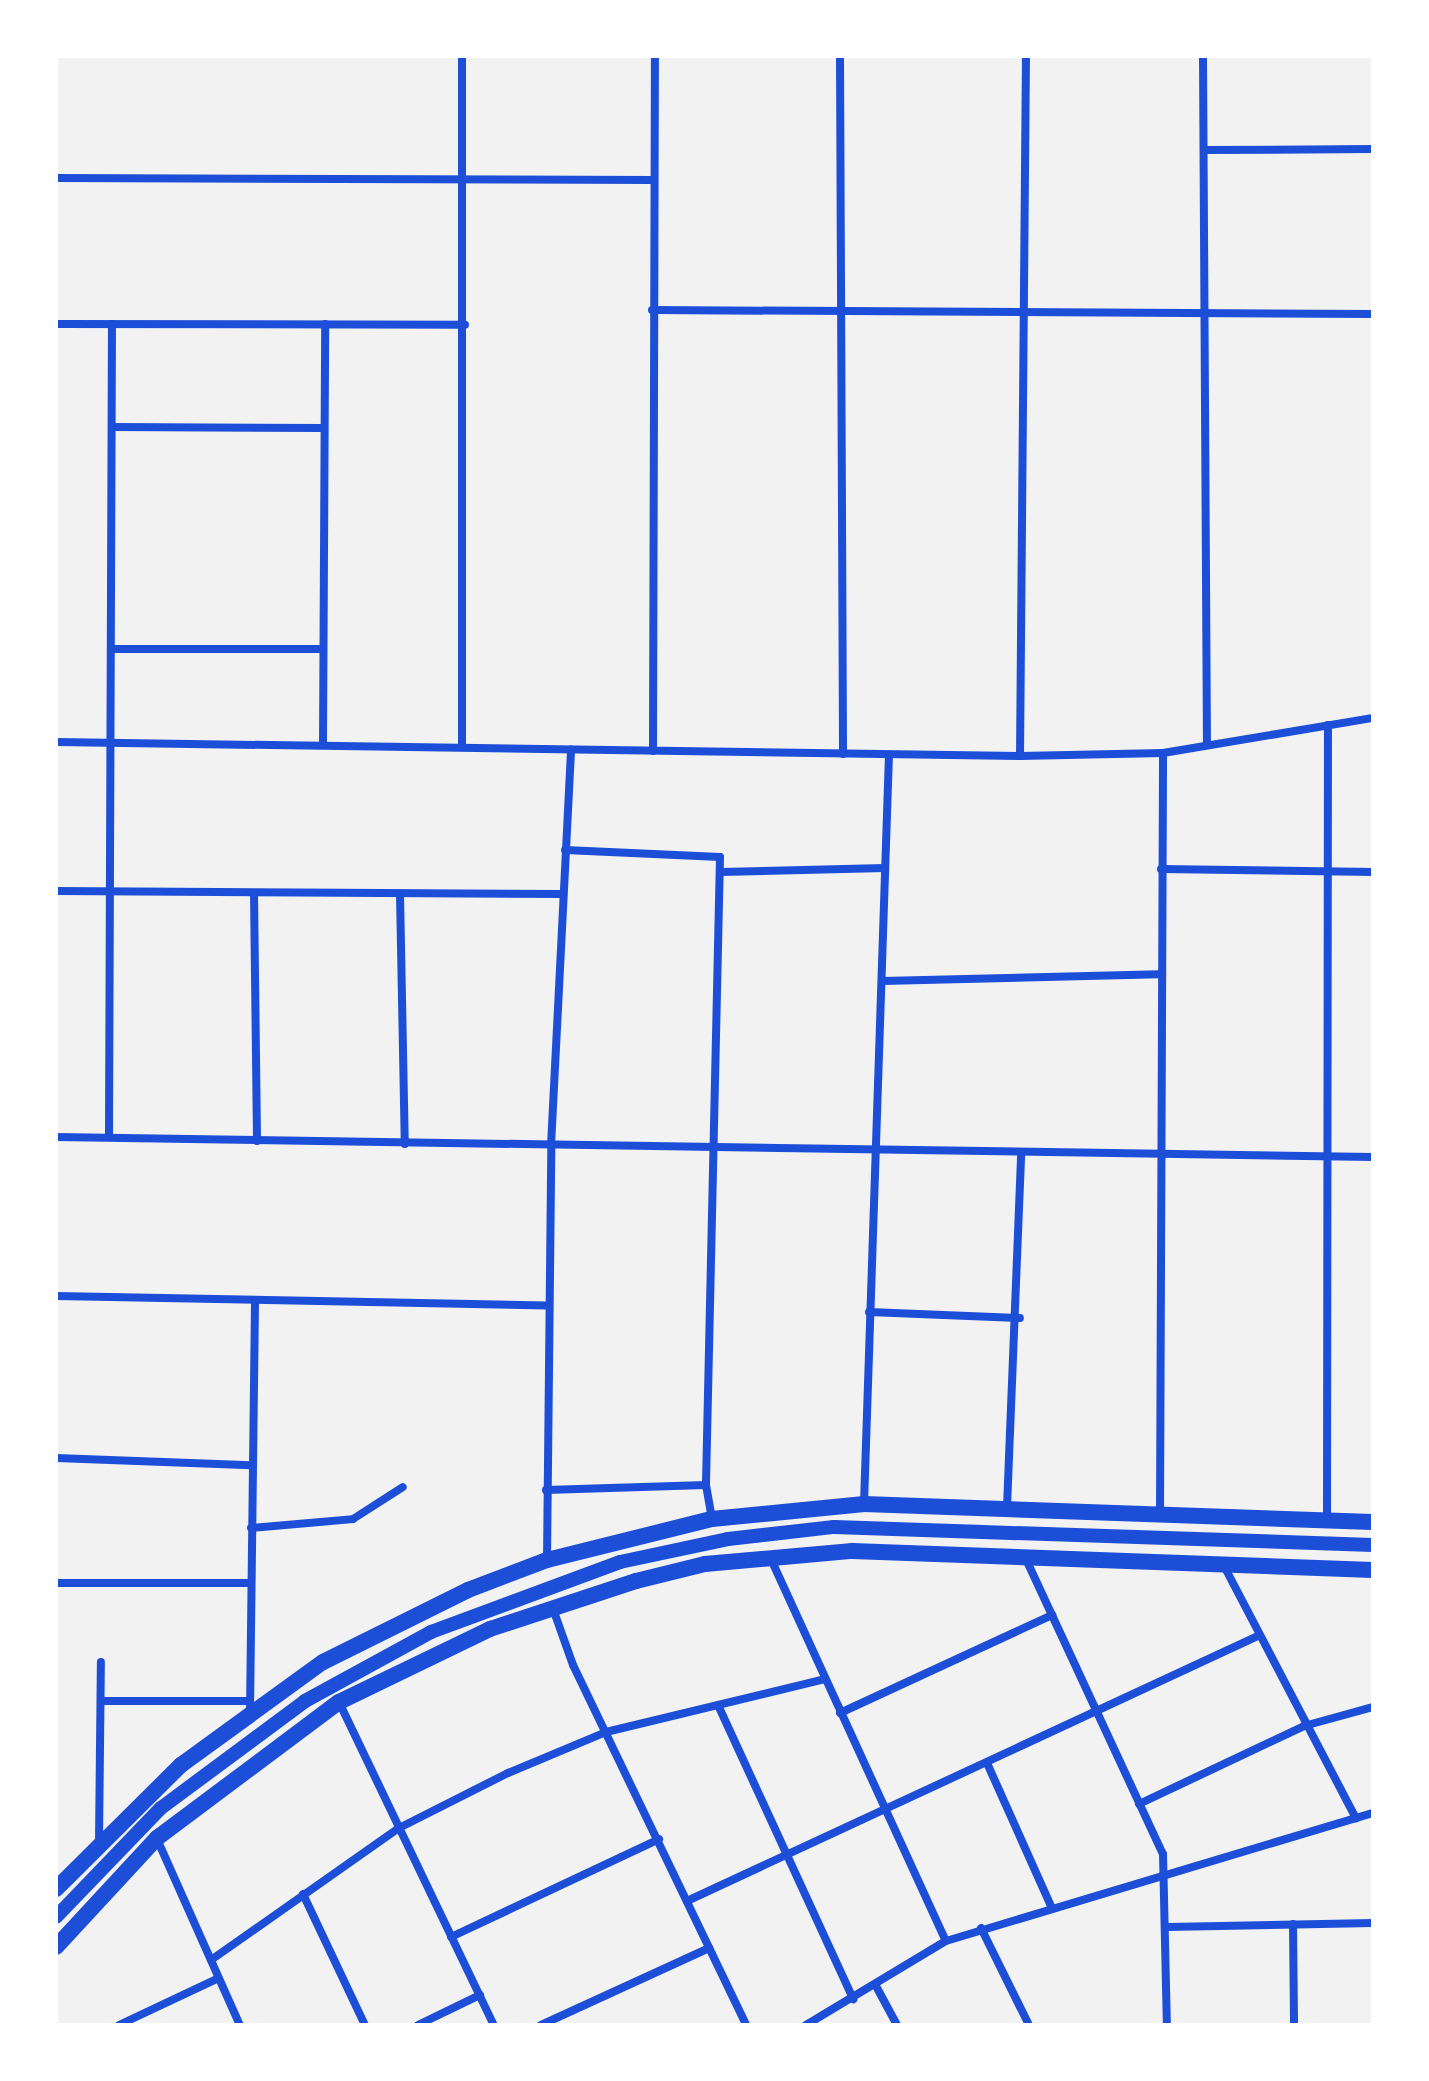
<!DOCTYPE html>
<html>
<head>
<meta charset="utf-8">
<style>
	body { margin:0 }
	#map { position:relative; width:1429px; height:2081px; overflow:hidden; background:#f2f2f2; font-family:"Work Sans",sans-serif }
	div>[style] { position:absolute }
	.minor>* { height:8px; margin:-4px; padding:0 4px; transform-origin:4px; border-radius:4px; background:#1d4ed8 }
	.tertiary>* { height:14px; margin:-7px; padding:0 7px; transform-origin:7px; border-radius:7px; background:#1d4ed8 }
	.primary>* { height:16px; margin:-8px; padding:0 8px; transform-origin:8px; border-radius:8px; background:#1d4ed8 }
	span { translate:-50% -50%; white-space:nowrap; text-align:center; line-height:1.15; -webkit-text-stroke:6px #fff; paint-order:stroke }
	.frame { position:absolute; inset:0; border:58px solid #fff; pointer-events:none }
</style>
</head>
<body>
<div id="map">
	<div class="minor">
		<div style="left:840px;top:56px;width:698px;rotate:89.75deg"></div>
		<div style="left:1203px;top:56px;width:688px;rotate:89.67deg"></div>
		<div style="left:1204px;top:150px;width:169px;rotate:-0.3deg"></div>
		<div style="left:56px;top:178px;width:597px;rotate:0.19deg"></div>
		<div style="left:652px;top:310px;width:721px;rotate:0.32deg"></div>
		<div style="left:56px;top:324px;width:409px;rotate:0.1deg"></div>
		<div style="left:112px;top:427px;width:210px;rotate:0.3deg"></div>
		<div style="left:111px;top:649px;width:209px"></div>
		<div style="left:56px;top:742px;width:964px;rotate:0.83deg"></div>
		<div style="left:1020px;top:756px;width:143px;rotate:-1.2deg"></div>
		<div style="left:1163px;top:753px;width:213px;rotate:-9.5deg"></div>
		<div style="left:323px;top:744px;width:420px;rotate:-89.7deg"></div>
		<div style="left:462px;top:747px;width:691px;rotate:-90deg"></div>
		<div style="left:653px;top:751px;width:695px;rotate:-89.84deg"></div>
		<div style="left:1020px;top:756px;width:700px;rotate:-89.51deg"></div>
		<div style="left:565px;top:850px;width:155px;rotate:2.6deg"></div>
		<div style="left:720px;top:857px;width:628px;rotate:91.28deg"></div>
		<div style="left:706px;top:1485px;width:35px;rotate:80deg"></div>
		<div style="left:1161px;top:869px;width:212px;rotate:0.8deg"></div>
		<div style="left:721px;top:872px;width:164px;rotate:-1.4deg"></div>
		<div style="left:56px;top:891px;width:506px;rotate:0.34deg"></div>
		<div style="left:254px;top:893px;width:248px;rotate:89.3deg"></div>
		<div style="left:400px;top:894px;width:250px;rotate:88.9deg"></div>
		<div style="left:882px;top:981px;width:277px;rotate:-1.4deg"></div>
		<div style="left:56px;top:1137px;width:1317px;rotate:0.87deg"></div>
		<div style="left:109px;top:1137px;width:813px;rotate:-89.79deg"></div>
		<div style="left:56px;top:1296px;width:491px;rotate:1.1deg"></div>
		<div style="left:869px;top:1312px;width:151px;rotate:2.3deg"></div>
		<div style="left:56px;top:1458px;width:195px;rotate:2.1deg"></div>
		<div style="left:546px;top:1490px;width:160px;rotate:-1.8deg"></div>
		<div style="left:864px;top:1504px;width:748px;rotate:-88.09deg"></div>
		<div style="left:1007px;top:1507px;width:353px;rotate:-87.7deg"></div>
		<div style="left:1160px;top:1515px;width:762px;rotate:-89.77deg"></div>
		<div style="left:1327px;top:1520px;width:795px;rotate:-89.93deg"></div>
		<div style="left:251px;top:1528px;width:102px;rotate:-5deg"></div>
		<div style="left:353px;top:1519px;width:59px;rotate:-32.6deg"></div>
		<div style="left:770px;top:1557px;width:422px;rotate:65.4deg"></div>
		<div style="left:1025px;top:1557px;width:327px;rotate:65.1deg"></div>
		<div style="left:1163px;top:1854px;width:171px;rotate:88.7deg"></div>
		<div style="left:547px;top:1560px;width:414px;rotate:-89.4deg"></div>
		<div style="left:551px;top:1146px;width:397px;rotate:-87.1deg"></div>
		<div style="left:1223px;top:1564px;width:287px;rotate:62.4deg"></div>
		<div style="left:56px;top:1583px;width:194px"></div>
		<div style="left:552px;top:1606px;width:63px;rotate:70.4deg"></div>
		<div style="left:573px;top:1665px;width:399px;rotate:64.3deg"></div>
		<div style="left:101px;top:1701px;width:149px"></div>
		<div style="left:339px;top:1702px;width:358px;rotate:64.4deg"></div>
		<div style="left:718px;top:1705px;width:324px;rotate:65.3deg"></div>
		<div style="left:250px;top:1712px;width:412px;rotate:-89.3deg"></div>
		<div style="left:840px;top:1713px;width:234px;rotate:-24.8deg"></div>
		<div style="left:987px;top:1763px;width:159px;rotate:65.9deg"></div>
		<div style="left:1139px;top:1804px;width:183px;rotate:-25.3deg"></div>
		<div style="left:1304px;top:1726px;width:72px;rotate:-15.4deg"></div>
		<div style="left:157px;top:1839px;width:204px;rotate:66deg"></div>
		<div style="left:99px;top:1842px;width:180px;rotate:-89.4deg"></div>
		<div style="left:303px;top:1894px;width:145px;rotate:64.7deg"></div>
		<div style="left:687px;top:1901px;width:629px;rotate:-24.9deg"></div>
		<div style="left:1293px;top:1924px;width:101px;rotate:89.4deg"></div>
		<div style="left:1167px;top:1927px;width:206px;rotate:-1.1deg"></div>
		<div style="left:981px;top:1928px;width:108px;rotate:63.7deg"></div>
		<div style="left:451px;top:1937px;width:230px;rotate:-25.2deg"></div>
		<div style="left:211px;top:1960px;width:230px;rotate:-35.1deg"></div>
		<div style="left:399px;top:1828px;width:122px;rotate:-26.8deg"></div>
		<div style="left:508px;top:1773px;width:106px;rotate:-22.7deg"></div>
		<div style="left:606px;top:1732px;width:225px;rotate:-13.6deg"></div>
		<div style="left:876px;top:1986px;width:44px;rotate:61.7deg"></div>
		<div style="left:119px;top:2025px;width:110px;rotate:-25.2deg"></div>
		<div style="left:418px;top:2025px;width:69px;rotate:-25.8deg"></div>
		<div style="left:541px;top:2025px;width:185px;rotate:-24.6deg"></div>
		<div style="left:806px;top:2025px;width:163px;rotate:-31deg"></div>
		<div style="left:946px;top:1941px;width:446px;rotate:-16.7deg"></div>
	</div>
	<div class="tertiary">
		<div style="left:56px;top:1917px;width:151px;rotate:-46.1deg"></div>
		<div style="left:161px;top:1808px;width:179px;rotate:-36.6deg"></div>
		<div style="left:305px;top:1701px;width:144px;rotate:-28.7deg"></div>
		<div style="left:431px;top:1632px;width:202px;rotate:-20.3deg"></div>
		<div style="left:620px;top:1562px;width:110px;rotate:-12deg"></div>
		<div style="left:728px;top:1539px;width:107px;rotate:-6.5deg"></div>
		<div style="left:834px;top:1527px;width:539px;rotate:1.91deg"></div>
	</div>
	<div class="primary">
		<div style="left:56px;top:1889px;width:176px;rotate:-44.8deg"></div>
		<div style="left:181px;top:1765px;width:175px;rotate:-36deg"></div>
		<div style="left:323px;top:1662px;width:162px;rotate:-26.4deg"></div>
		<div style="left:468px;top:1590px;width:85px;rotate:-20.8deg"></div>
		<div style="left:547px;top:1560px;width:170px;rotate:-14deg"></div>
		<div style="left:712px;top:1519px;width:153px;rotate:-5.6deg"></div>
		<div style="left:864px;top:1504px;width:509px;rotate:2.03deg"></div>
		<div style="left:56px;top:1947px;width:149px;rotate:-47.2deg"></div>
		<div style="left:157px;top:1838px;width:227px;rotate:-36.8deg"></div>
		<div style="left:339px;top:1702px;width:168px;rotate:-25.8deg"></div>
		<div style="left:490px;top:1629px;width:154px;rotate:-18.2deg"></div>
		<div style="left:636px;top:1581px;width:71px;rotate:-13.8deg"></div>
		<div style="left:705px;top:1564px;width:148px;rotate:-5.1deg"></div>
		<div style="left:852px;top:1551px;width:521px;rotate:2.09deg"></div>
	</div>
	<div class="frame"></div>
</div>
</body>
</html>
